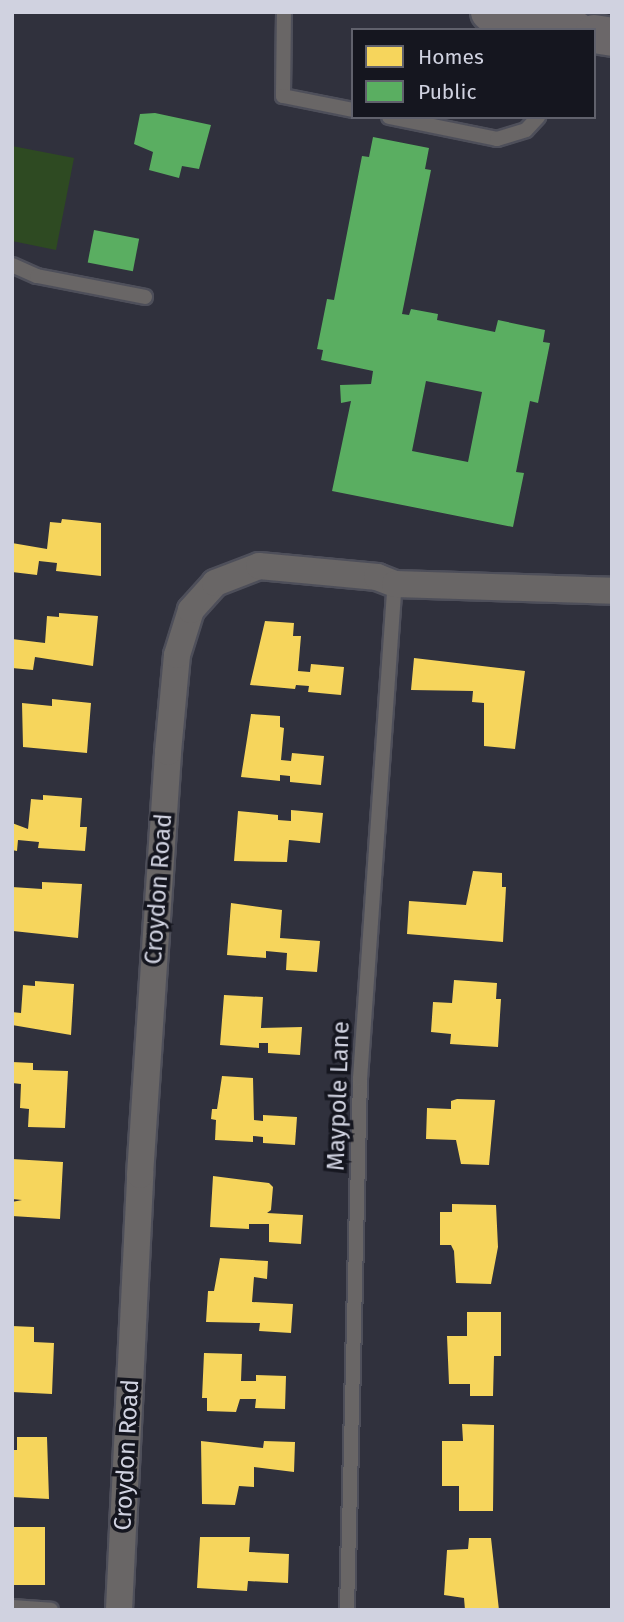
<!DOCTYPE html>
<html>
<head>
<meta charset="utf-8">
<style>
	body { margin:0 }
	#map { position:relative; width:624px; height:1622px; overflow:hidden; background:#30313d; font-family:"Fira Sans",sans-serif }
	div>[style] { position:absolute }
	.green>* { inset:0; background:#2e4a22 }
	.homes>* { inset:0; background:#f6d55c; transform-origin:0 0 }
	.public>* { inset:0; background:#5aae61; transform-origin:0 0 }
	.roads { filter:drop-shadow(2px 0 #4e4f5a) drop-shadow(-2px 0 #4e4f5a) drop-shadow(0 2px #4e4f5a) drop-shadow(0 -2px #4e4f5a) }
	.service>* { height:14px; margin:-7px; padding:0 7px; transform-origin:7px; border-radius:7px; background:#696666 }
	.minor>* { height:26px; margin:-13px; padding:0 13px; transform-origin:13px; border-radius:13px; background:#696666 }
	.primary>* { height:38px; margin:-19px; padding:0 19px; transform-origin:19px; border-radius:19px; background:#6b6769 }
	span { translate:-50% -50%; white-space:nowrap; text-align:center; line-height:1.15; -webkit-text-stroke:7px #15161f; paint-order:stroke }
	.street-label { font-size:24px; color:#d0d2e0 }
	.frame { position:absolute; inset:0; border:14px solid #d0d2e0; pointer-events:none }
	.legend { position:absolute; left:351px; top:28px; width:245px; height:91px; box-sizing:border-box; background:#15161f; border:2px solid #60616c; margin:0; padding:9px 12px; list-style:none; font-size:21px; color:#d0d2e0 }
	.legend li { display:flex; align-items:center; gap:14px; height:35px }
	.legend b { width:35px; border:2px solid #60616c }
</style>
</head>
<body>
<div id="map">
	<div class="green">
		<div style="clip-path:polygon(12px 146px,74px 158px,56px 250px,12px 241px)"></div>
	</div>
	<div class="homes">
		<div style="clip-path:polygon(62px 519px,101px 523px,101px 576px,56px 571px,57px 563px,39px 561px,37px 575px,12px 572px,12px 543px,47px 549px,50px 522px,61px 523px)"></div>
		<div style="clip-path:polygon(59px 613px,98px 616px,93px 666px,35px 657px,33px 670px,12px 668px,12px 639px,45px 643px,47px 616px,59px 617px)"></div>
		<div style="clip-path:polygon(265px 621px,294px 623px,293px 636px,301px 636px,298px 671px,310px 672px,311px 664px,344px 667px,341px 695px,308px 692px,309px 686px,296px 685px,295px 689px,250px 685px)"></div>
		<div style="clip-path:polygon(414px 658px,525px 671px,515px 749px,484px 746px,484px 703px,472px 702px,473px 691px,411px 690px)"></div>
		<div style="clip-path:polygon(52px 699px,91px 703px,87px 753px,23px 747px,22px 703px,52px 706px)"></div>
		<div style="clip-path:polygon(251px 714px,280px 716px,280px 727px,284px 728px,281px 760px,291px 761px,292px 753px,324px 756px,321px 785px,290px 782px,290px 776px,280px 775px,280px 781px,241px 777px)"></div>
		<div style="clip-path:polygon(43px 795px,82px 798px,80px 827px,87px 827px,85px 851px,38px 848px,39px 842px,18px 840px,17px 851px,12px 850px,12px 823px,28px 829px,31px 799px,43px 800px)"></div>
		<div style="clip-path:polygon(291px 810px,323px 813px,320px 843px,289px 840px,287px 862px,234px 861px,238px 811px,278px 815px,278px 820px,291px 821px)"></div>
		<div style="clip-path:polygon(473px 871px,502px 873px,502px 887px,506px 887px,503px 942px,407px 934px,409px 901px,466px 905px)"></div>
		<div style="clip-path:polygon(42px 882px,82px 884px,78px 938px,13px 931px,12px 887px,42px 889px)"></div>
		<div style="clip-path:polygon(231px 903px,282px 910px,280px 938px,320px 941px,317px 972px,286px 970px,287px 953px,266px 951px,266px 958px,227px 955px)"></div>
		<div style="clip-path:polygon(454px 980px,497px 983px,496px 999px,501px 999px,498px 1047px,450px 1044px,451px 1034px,431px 1032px,433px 1002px,452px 1003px)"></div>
		<div style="clip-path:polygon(35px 981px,74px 984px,71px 1035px,12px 1025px,12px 1012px,21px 1013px,23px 985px,35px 986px)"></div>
		<div style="clip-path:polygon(224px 995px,263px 997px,261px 1028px,302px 1027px,300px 1055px,268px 1053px,268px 1043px,259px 1043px,259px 1048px,220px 1045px)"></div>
		<div style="clip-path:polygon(12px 1062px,33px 1063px,33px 1070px,68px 1071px,65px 1128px,28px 1127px,29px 1109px,20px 1108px,21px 1084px,12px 1083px)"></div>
		<div style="clip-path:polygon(222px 1076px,253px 1078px,254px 1120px,263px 1121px,263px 1115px,297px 1117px,295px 1145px,263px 1143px,263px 1137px,253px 1136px,253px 1142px,215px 1140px,216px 1120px,211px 1119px,212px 1109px,217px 1109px)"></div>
		<div style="clip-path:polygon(457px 1099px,495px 1100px,489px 1165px,461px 1164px,456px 1140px,426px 1139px,427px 1108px,451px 1109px,451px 1101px)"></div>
		<div style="clip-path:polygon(12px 1159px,63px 1162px,60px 1219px,12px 1216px,12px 1202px,22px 1200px,12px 1199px)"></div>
		<div style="clip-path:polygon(213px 1176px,269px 1183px,273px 1187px,271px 1210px,267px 1213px,303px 1215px,301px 1244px,269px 1242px,269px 1224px,249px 1224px,249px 1229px,210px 1227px)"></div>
		<div style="clip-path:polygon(452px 1204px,496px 1205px,498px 1247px,491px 1284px,456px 1283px,454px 1251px,451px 1245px,440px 1245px,440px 1212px,452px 1212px)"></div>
		<div style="clip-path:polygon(220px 1258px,268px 1261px,267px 1279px,254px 1277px,252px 1302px,293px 1304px,291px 1333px,259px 1331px,260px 1323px,206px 1322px,208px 1291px,214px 1291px)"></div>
		<div style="clip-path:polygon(467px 1312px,501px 1312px,501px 1356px,494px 1356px,493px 1396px,470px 1396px,470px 1384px,449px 1384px,447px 1336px,467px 1336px)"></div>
		<div style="clip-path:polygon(12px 1326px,34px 1327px,34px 1342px,54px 1343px,52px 1394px,12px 1392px)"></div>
		<div style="clip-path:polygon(204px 1353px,242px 1354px,241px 1381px,256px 1381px,256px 1375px,286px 1376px,285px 1409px,255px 1408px,256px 1399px,240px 1399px,236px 1412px,207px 1411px,207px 1398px,202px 1398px)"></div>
		<div style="clip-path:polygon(462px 1424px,494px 1425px,493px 1511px,459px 1511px,459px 1486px,442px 1486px,442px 1441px,463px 1441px)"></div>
		<div style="clip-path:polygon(17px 1437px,47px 1437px,49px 1499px,12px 1497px,12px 1450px,17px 1450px)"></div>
		<div style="clip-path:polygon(201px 1441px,263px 1448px,264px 1441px,295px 1442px,294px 1472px,254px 1467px,254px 1487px,239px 1486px,235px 1505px,202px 1504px)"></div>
		<div style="left:12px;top:1527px;width:33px;height:58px"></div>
		<div style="clip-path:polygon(200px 1537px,250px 1537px,249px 1552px,289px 1554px,288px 1583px,248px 1581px,247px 1591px,197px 1588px)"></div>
		<div style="clip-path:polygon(469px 1538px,491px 1538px,499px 1610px,465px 1610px,464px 1598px,444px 1595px,447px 1550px,468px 1549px)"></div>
	</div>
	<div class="public">
		<div style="clip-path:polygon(155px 113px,211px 125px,199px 169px,182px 166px,179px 178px,149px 170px,153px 152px,134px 144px,140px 114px)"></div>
		<div style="clip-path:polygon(evenodd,373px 137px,429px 148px,425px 169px,431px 170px,402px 314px,409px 315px,411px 309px,438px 314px,437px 320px,495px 332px,498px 320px,545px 330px,543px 342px,550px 343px,538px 403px,530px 401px,516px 472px,524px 473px,513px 527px,332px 491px,351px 401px,341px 403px,340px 385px,371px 384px,373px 371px,321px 360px,323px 350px,317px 349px,327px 299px,334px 300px,362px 156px,369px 157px,373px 137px,426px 381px,482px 392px,468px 462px,412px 451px,426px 381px)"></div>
		<div style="left:94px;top:230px;width:46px;height:33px;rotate:11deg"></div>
	</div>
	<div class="roads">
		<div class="service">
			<div style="left:284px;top:12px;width:84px;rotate:90.7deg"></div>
			<div style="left:283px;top:96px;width:71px;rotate:11.3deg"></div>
			<div style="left:389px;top:117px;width:110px;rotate:11.5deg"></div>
			<div style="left:497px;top:139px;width:30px;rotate:-17deg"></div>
			<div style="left:526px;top:130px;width:18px;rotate:-47deg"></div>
			<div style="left:12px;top:265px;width:27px;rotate:24deg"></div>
			<div style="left:37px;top:276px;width:110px;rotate:11deg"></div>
			<div style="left:12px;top:1607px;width:39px;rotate:4deg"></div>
			<div style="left:347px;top:1610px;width:531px;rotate:-88.6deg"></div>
			<div style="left:360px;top:1079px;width:496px;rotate:-86deg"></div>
		</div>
		<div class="minor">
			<div style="left:119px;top:1610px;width:436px;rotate:-87.2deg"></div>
			<div style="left:140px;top:1175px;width:424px;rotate:-86.2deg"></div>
			<div style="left:168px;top:752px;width:97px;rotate:-84.7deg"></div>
			<div style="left:177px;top:655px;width:47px;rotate:-72.7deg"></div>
			<div style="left:191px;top:610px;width:36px;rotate:-48deg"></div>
			<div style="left:215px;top:583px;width:47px;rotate:-21.1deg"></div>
			<div style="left:259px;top:566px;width:119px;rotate:5.3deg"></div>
			<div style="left:377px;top:577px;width:19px;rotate:21deg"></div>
			<div style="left:395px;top:584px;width:217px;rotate:1.8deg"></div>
		</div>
		<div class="primary">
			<div style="left:490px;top:12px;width:87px;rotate:12deg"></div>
			<div style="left:594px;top:34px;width:18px;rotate:9deg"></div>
		</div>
	</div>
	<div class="street-label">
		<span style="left:159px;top:889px;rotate:-86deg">Croydon Road</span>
		<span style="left:339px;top:1096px;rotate:-88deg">Maypole Lane</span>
		<span style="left:127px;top:1455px;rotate:-87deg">Croydon Road</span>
	</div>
	<div class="frame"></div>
	<ul class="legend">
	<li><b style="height:19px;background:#f6d55c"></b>Homes</li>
	<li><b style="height:19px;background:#5aae61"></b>Public</li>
	</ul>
</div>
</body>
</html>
